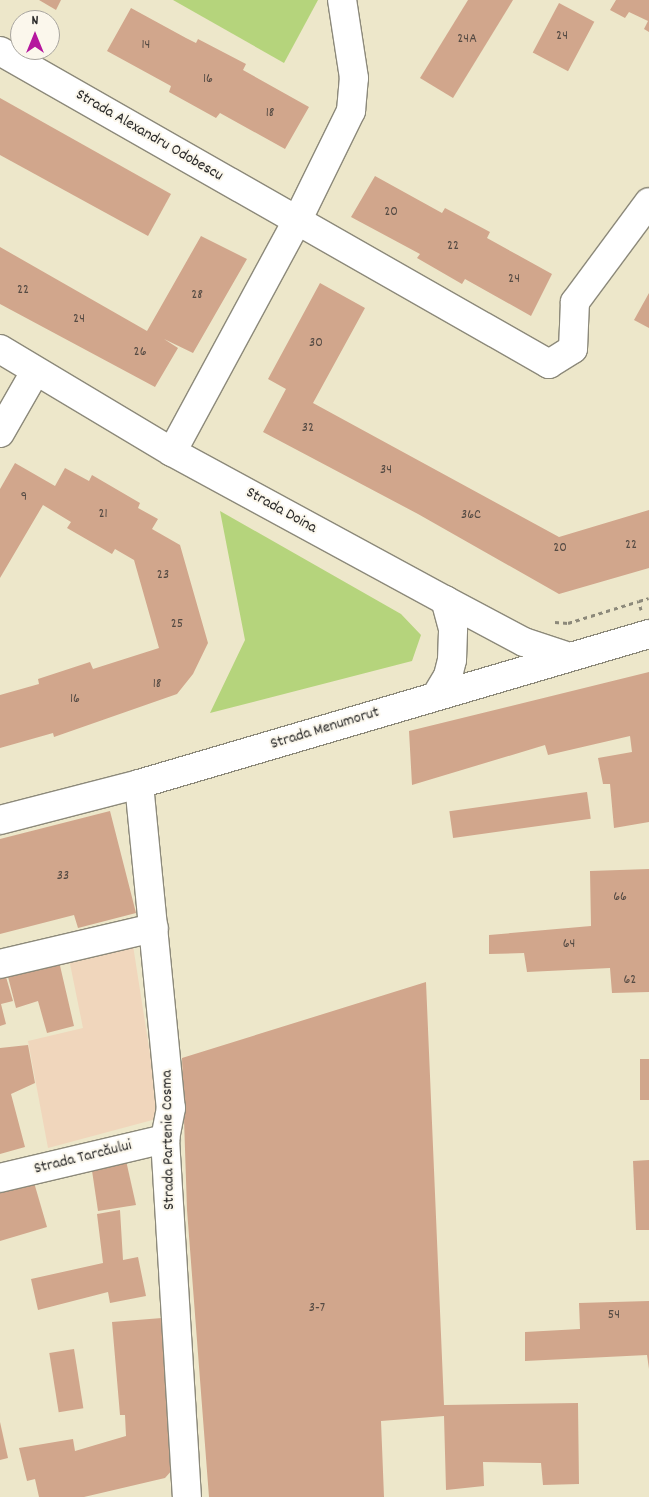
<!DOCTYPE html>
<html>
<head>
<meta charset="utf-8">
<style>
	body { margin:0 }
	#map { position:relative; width:649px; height:1497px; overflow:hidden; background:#ede7ca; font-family:Dekko,sans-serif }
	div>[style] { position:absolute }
	.built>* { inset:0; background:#f0d6bc }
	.green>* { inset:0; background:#b5d47c }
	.building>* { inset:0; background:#d1a68c; transform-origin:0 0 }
	.path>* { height:3px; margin-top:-1.5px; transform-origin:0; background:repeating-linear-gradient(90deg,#8c897a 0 4px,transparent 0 8px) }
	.roads { filter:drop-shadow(1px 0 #8c897a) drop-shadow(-1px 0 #8c897a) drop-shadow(0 1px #8c897a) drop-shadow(0 -1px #8c897a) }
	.minor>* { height:28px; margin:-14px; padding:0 14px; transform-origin:14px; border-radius:14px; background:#fff }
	span { translate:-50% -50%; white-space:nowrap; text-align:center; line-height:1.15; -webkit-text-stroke:4px #fbf7ec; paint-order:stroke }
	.number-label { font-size:14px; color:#544a43 }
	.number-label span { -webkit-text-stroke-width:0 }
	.street-label { font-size:16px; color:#2b2b2b }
	.north { position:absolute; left:10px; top:10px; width:50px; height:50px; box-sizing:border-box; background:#fbf7ec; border:1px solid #a8a59f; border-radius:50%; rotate:0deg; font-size:14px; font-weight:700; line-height:20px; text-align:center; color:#2b2b2b }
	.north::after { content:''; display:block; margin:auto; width:18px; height:22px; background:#b5179e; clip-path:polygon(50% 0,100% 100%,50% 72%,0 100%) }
</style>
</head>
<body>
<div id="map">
	<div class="built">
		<div style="clip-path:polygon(132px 939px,160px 1118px,48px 1148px,28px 1041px,83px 1028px,68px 954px)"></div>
	</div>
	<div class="green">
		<div style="clip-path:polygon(173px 0,318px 0,284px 63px)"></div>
		<div style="clip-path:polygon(220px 511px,401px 614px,421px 635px,412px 661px,210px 713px,245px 640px)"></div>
	</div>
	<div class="building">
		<div style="clip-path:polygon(39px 0,61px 0,56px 10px)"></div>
		<div style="clip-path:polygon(468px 0,513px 0,453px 98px,420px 78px)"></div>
		<div style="clip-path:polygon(616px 0,649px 0,649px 32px,644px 29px,648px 21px,629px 12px,625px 18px,610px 10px)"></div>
		<div style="left:559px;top:3px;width:40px;height:56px;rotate:28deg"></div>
		<div style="clip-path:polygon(131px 8px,186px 38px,196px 43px,198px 39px,246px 64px,243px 70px,309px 107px,285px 149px,220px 113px,216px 118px,169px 92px,171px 86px,107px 51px)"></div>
		<div style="clip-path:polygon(0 98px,171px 194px,148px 236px,0 155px)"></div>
		<div style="clip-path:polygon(375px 176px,442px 213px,445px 208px,490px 232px,487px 238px,552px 274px,531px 316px,465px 279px,462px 284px,417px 258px,420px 254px,351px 217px)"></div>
		<div style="clip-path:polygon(201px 236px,247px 259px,193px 353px,164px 339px,178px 348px,155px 387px,0 304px,0 247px,147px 331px)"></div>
		<div style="clip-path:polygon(320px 283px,365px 308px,313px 403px,559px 537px,649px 510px,649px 568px,559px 594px,418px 514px,263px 432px,286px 389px,268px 379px)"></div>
		<div style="clip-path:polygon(649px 293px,649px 328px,634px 320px)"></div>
		<div style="clip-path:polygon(15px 463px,55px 486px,65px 468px,89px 481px,92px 475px,140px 503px,138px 508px,158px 519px,152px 529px,180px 545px,208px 643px,193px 674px,177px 694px,54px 737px,53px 733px,0 748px,0 695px,39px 684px,38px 679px,90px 662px,93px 669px,159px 648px,134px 560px,115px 549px,112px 554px,67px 528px,71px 522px,43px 505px,0 578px,0 489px)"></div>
		<div style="clip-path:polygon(649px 672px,649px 822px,614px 828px,610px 784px,603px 784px,598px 758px,632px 752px,630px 736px,548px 755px,545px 745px,412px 785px,409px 731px)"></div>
		<div style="left:587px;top:792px;width:27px;height:139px;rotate:82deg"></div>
		<div style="clip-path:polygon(110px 811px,136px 913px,78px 928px,74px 915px,0 934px,0 839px)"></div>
		<div style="clip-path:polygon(649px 869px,649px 992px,612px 993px,610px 968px,527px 972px,524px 953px,489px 954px,489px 935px,591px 926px,590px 871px)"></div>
		<div style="clip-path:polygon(58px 957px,74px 1026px,47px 1033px,38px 1001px,16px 1008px,6px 969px)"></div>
		<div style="clip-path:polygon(4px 970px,13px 1001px,1px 1004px,6px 1024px,0 1026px,0 971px)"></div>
		<div style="clip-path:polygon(426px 982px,444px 1405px,578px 1403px,579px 1484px,543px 1485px,541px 1463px,483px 1462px,484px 1486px,446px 1490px,444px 1416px,381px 1421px,384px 1497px,209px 1497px,187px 1210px,182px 1058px)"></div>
		<div style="clip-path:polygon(28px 1045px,35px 1083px,11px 1094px,25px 1147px,0 1154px,0 1048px)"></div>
		<div style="left:640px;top:1059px;width:9px;height:41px"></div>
		<div style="clip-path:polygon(125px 1156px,136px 1205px,98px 1211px,91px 1164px)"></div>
		<div style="clip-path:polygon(649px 1160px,649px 1230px,636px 1230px,633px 1161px)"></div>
		<div style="clip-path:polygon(33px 1179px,47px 1227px,0 1241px,0 1186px)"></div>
		<div style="clip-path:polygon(120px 1210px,123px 1260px,138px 1257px,146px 1296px,110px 1303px,108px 1292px,38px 1310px,31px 1279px,103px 1263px,97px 1214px)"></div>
		<div style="clip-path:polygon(649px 1301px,649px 1369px,647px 1355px,525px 1361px,525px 1332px,580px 1329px,579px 1303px)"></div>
		<div style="clip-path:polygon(162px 1318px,173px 1469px,165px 1478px,84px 1497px,39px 1497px,35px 1479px,27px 1481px,19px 1448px,73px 1439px,75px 1451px,126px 1436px,125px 1415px,120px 1415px,112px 1322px)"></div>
		<div style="left:74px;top:1349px;width:60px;height:25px;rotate:81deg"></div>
		<div style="clip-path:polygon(0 1422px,8px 1458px,0 1460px)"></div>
	</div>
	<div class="path">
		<div style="left:641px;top:610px;width:9px;rotate:-103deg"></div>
		<div style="left:639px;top:601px;width:10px;rotate:-17deg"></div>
		<div style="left:555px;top:622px;width:13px;rotate:4deg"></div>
		<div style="left:568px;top:623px;width:74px;rotate:-17.2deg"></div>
	</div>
	<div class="roads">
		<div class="minor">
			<div style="left:0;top:51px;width:632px;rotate:29.69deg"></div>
			<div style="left:549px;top:364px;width:28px;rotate:-32deg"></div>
			<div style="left:573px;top:349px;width:47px;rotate:-87.6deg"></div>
			<div style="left:575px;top:302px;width:124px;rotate:-53.5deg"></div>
			<div style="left:0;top:349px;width:200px;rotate:30.9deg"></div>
			<div style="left:172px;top:452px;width:311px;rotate:28.5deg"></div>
			<div style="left:445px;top:600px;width:89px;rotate:28deg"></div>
			<div style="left:524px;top:642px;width:47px;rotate:18.4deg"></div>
			<div style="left:0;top:433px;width:70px;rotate:-60.2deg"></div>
			<div style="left:172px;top:452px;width:263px;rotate:-61.6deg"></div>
			<div style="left:297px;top:221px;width:123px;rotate:-63.9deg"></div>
			<div style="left:351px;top:111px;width:33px;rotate:-85deg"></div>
			<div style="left:354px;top:78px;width:79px;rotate:-98.7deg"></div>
			<div style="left:436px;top:696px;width:23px;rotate:-59deg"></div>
			<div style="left:448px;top:676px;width:16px;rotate:-76deg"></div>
			<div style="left:452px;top:660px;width:31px;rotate:-88deg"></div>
			<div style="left:453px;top:629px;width:30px;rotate:-105deg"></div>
			<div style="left:139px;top:784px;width:326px;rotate:84.4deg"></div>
			<div style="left:171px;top:1108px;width:32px;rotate:101deg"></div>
			<div style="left:165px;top:1139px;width:359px;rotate:86.5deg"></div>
			<div style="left:0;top:820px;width:144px;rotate:-14.5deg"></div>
			<div style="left:139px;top:784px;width:532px;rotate:-16.39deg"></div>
			<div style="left:0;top:964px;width:158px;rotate:-13.2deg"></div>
			<div style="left:0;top:1178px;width:170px;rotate:-13.3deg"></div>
		</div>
	</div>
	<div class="number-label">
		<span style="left:562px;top:36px">24</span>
		<span style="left:467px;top:39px">24A</span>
		<span style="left:146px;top:45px">14</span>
		<span style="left:208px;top:79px">16</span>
		<span style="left:270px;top:113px">18</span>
		<span style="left:391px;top:212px">20</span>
		<span style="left:453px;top:246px">22</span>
		<span style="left:514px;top:279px">24</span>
		<span style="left:23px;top:290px">22</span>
		<span style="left:197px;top:295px">28</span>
		<span style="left:79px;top:319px">24</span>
		<span style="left:316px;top:343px">30</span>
		<span style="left:140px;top:352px">26</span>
		<span style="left:308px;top:428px">32</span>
		<span style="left:386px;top:470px">34</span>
		<span style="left:24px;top:497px">9</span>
		<span style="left:103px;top:514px">21</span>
		<span style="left:471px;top:515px">36C</span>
		<span style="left:631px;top:545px">22</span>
		<span style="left:560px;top:548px">20</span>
		<span style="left:163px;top:575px">23</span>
		<span style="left:177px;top:624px">25</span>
		<span style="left:157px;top:684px">18</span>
		<span style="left:75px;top:699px">16</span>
		<span style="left:63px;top:876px">33</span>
		<span style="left:620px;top:897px">66</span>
		<span style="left:569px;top:944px">64</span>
		<span style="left:630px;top:980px">62</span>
		<span style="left:317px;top:1308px">3-7</span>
		<span style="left:614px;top:1315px">54</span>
	</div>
	<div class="street-label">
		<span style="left:149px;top:136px;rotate:30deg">Strada Alexandru Odobescu</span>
		<span style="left:281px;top:511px;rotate:29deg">Strada Doina</span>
		<span style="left:325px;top:729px;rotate:-17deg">Strada Menumorut</span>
		<span style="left:169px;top:1140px;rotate:-91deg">Strada Partenie Cosma</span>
		<span style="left:83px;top:1158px;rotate:-14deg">Strada Tarcăului</span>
	</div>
	<div class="north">N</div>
</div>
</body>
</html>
